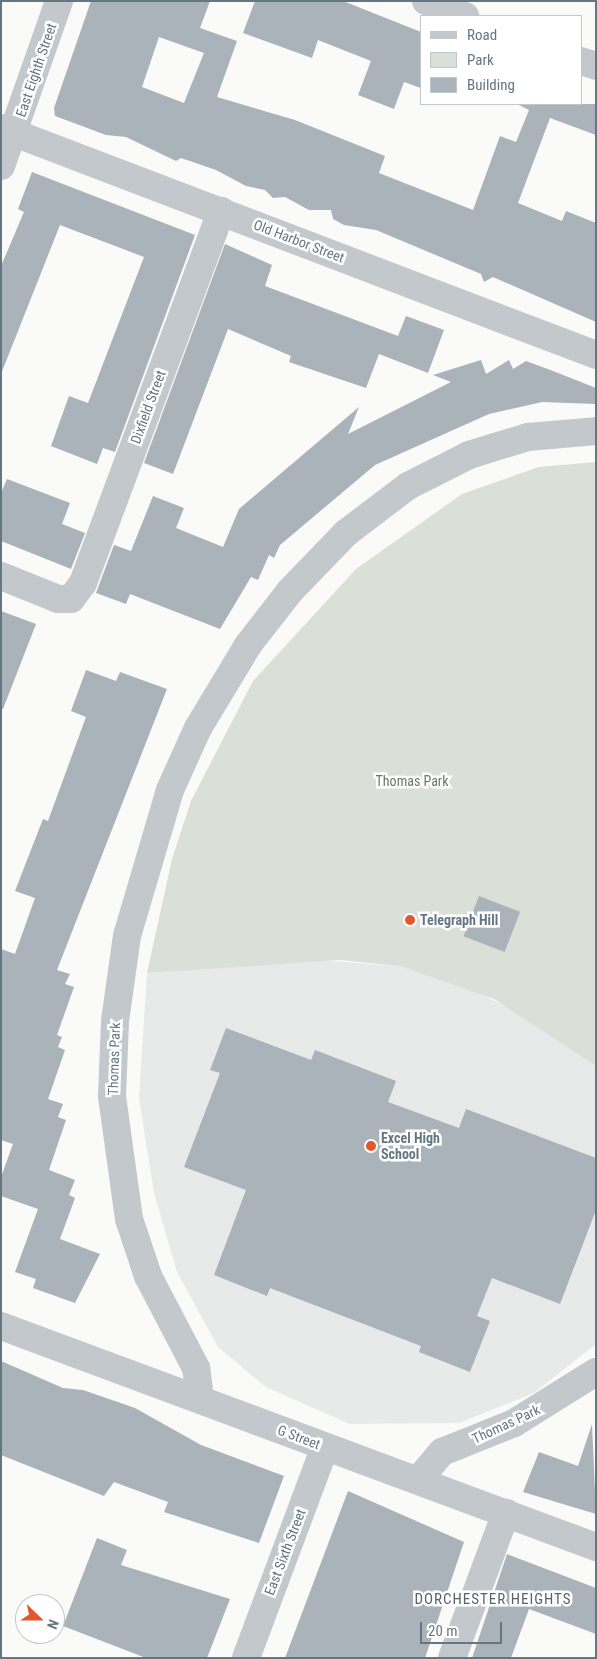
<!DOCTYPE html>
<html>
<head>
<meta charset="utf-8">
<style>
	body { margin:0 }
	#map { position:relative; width:597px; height:1659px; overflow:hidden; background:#fafaf8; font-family:"Roboto Condensed",sans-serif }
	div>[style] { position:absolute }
	.built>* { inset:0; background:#e8e9e9 }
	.green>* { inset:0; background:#dadfd7 }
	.building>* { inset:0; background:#aab3b9; transform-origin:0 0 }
	.minor>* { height:28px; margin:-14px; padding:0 14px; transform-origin:14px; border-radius:14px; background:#c3c8cc }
	.dots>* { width:14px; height:14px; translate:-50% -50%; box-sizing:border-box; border:2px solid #fff; border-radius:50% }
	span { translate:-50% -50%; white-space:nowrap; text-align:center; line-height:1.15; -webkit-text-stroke:5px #fff; paint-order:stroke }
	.street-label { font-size:14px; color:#657683 }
	.park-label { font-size:14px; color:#687a64 }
	.poi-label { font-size:14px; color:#657683; font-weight:700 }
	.left { translate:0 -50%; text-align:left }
	.neighbourhood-label { font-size:15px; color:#57646e; letter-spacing:1px }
	.frame { position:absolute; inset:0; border:2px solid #657683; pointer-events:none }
	.legend { position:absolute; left:420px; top:15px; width:162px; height:90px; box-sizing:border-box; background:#fff; border:1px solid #c1c8cd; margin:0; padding:6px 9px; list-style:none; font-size:15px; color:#657683 }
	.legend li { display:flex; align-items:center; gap:10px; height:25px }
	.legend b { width:25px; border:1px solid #c1c8cd }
	.north { position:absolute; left:15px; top:1594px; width:50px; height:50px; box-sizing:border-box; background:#fff; border:1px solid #c1c8cd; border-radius:50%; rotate:112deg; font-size:14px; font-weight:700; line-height:20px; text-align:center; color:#657683 }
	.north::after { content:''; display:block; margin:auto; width:18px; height:22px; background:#e4572e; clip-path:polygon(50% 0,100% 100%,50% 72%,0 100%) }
	.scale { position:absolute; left:420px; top:1622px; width:82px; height:22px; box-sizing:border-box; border:2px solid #657683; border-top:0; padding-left:6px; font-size:15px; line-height:18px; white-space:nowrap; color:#657683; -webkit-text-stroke:4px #fff; paint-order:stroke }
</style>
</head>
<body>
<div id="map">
	<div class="built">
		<div style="clip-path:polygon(318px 960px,400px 966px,461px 984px,534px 1021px,596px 1066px,596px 1344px,534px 1393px,459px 1423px,350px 1424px,266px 1387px,218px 1347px,177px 1272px,154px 1193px,139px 1098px,147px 973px)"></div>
	</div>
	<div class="green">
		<div style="clip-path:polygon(596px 462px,596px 1066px,494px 999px,400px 966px,340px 960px,147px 973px,172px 859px,191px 801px,253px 681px,356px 569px,462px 494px,539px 467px)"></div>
	</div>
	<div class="building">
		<div style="clip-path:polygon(evenodd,91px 1px,210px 1px,200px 28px,237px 41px,217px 97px,295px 120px,385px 156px,379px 173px,473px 210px,500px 136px,516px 142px,529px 110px,517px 104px,596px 104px,596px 135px,550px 118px,518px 203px,562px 221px,566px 211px,596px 223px,596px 322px,493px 277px,484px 282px,481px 274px,376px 230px,344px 225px,333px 219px,331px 210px,309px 210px,285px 197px,273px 198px,265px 190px,246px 186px,216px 170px,181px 158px,176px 161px,126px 137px,106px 135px,55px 116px,54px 108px,91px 1px,159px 37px,204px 53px,184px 103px,142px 87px,159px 37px)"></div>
		<div style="clip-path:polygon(255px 1px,343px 1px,421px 32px,421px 88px,404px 82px,394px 109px,358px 95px,371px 61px,318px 40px,312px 58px,243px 33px)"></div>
		<div style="clip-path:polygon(32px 172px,195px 235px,115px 452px,103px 448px,97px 464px,51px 446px,69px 396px,88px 403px,144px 257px,60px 225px,1px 374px,1px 266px,24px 212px,18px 209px)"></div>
		<div style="clip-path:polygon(225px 244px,272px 265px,265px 286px,398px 336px,406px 316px,444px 330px,428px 373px,379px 354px,366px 388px,289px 362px,291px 356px,228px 329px,173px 474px,144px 463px)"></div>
		<div style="clip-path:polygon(481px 360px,486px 374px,509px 360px,513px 369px,526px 361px,553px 371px,596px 388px,596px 404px,542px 402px,489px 414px,375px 465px,280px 545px,274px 558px,269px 555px,258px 580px,251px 577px,220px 629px,130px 594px,126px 604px,96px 593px,114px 545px,131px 551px,153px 496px,184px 508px,176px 528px,223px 547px,239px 509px,359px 407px,348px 434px,451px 382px,433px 375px)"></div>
		<div style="clip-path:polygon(7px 479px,70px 503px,62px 524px,85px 533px,71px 569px,1px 541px,1px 493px)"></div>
		<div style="clip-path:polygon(1px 611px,36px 624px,3px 709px,1px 709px)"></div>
		<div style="clip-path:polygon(86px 670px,116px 681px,120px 672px,167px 689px,57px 970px,70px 974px,65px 984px,74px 987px,57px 1035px,62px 1037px,58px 1047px,65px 1050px,48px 1099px,63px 1104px,58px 1117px,66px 1120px,49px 1170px,75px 1180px,69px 1195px,75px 1198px,60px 1239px,100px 1254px,75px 1303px,33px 1288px,36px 1279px,15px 1272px,38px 1209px,1px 1196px,1px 1177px,13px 1144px,1px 1140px,1px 949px,15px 954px,35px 898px,15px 891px,43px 819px,48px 821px,86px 717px,71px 711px)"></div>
		<div style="left:479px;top:896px;width:44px;height:43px;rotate:21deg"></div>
		<div style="clip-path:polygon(226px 1028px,311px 1060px,315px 1050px,396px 1081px,388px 1102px,459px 1128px,466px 1109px,596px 1158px,596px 1210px,560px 1304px,492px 1278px,477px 1316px,490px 1321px,470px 1372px,419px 1352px,421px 1346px,270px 1288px,267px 1296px,214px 1275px,246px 1190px,184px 1167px,220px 1073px,210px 1070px)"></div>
		<div style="clip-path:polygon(1px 1361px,63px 1388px,83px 1390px,135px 1408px,201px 1445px,284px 1476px,259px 1543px,164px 1512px,168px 1502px,114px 1482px,104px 1496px,1px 1455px)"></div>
		<div style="clip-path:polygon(592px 1424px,596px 1514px,523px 1492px,539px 1452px,578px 1466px)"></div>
		<div style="clip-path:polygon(348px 1491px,464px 1542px,425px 1658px,285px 1658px)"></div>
		<div style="clip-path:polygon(97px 1538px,127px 1550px,121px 1565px,230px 1599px,207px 1658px,146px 1658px,63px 1626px)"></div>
		<div style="clip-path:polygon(507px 1554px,596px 1588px,596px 1634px,529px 1609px,511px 1658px,472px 1658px)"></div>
	</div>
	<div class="minor">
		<div style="left:426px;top:1px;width:42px;rotate:21deg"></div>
		<div style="left:581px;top:61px;width:16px;rotate:18deg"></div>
		<div style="left:1px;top:128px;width:637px;rotate:20.88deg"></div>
		<div style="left:1px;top:166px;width:175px;rotate:-70.6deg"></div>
		<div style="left:1px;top:576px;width:61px;rotate:22deg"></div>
		<div style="left:58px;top:599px;width:13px"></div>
		<div style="left:71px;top:599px;width:20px;rotate:-53deg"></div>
		<div style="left:83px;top:583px;width:397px;rotate:-69.6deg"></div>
		<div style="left:1px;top:1326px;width:635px;rotate:20.38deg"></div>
		<div style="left:200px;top:1399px;width:31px;rotate:-97deg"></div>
		<div style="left:196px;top:1368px;width:104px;rotate:-117.6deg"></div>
		<div style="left:148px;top:1276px;width:60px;rotate:-108.4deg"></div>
		<div style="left:129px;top:1219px;width:124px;rotate:-97.9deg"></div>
		<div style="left:112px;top:1096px;width:75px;rotate:-87.7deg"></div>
		<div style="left:115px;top:1021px;width:86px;rotate:-82deg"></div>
		<div style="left:127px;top:936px;width:152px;rotate:-73.6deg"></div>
		<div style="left:170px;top:790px;width:68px;rotate:-65.7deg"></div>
		<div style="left:198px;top:728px;width:97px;rotate:-58.9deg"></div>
		<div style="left:248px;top:645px;width:68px;rotate:-52.1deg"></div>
		<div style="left:290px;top:591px;width:81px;rotate:-46deg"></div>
		<div style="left:346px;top:533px;width:78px;rotate:-37.2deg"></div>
		<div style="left:408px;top:486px;width:68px;rotate:-26.9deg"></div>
		<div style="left:469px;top:455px;width:62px;rotate:-17deg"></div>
		<div style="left:528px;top:437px;width:68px;rotate:-5deg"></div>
		<div style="left:420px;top:1478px;width:34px;rotate:-50deg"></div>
		<div style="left:442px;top:1452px;width:78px;rotate:-21.9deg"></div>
		<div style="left:514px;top:1423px;width:97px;rotate:-31.9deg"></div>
		<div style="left:246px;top:1658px;width:225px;rotate:-69.5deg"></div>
		<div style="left:452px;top:1658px;width:155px;rotate:-69.6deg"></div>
	</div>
	<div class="dots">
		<div style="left:410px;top:920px;background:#e4572e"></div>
		<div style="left:371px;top:1146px;background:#e4572e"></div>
	</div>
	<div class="street-label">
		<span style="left:36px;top:70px;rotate:-71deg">East Eighth Street</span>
		<span style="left:299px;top:241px;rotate:21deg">Old Harbor Street</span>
		<span style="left:148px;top:407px;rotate:-70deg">Dixfield Street</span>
		<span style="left:114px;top:1059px;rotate:-88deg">Thomas Park</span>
		<span style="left:506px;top:1424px;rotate:-25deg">Thomas Park</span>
		<span style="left:299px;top:1437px;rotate:21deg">G Street</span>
		<span style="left:285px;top:1552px;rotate:-69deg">East Sixth Street</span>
	</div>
	<div class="park-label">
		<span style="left:412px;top:781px">Thomas Park</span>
	</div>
	<div class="poi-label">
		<span class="left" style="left:420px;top:920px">Telegraph Hill</span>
		<span class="left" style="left:381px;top:1146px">Excel High<br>School</span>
	</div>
	<div class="neighbourhood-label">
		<span style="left:493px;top:1600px">DORCHESTER HEIGHTS</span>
	</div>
	<div class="frame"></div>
	<ul class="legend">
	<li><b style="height:6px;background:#c3c8cc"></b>Road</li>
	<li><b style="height:14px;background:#dadfd7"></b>Park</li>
	<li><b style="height:14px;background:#aab3b9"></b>Building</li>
	</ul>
	<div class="north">N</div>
	<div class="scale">20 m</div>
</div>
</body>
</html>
